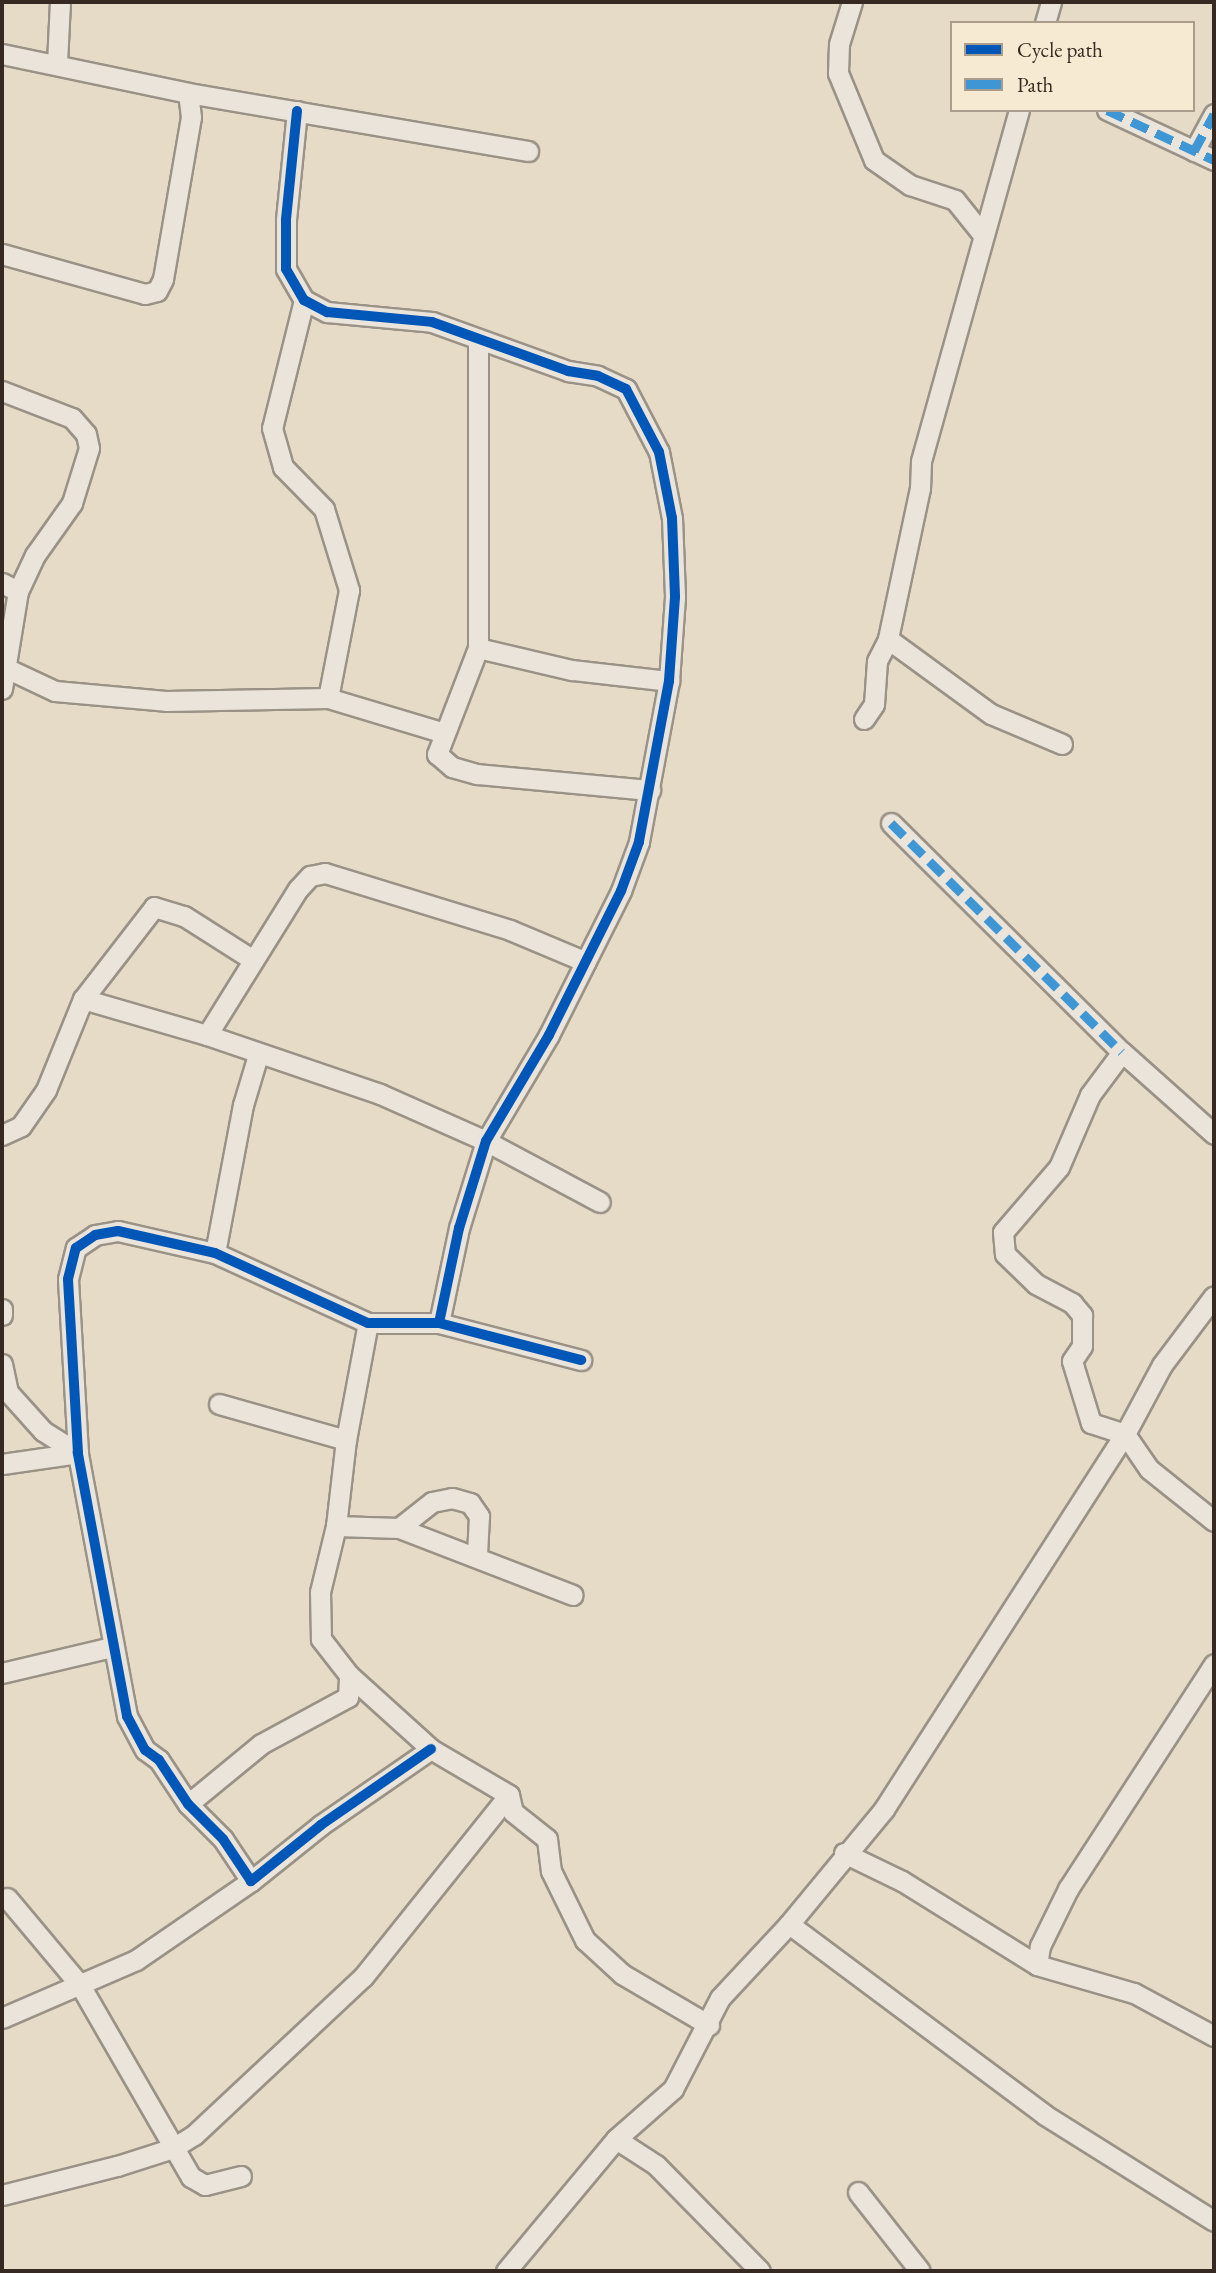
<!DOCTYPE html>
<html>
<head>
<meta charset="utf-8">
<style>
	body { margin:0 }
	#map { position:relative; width:1216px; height:2273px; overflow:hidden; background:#e6dbc6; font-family:"EB Garamond",serif }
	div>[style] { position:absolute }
	.roads { filter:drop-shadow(2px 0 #9a9286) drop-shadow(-2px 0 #9a9286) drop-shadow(0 2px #9a9286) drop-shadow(0 -2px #9a9286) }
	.street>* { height:19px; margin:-9.5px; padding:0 9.5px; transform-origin:9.5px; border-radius:9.5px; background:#eae4da }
	.quiet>* { height:9px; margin-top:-4.5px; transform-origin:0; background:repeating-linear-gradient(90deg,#3e96d5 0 18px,transparent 0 27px) }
	.cycleway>* { height:10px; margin:-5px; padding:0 5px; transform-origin:5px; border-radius:5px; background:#0057b8 }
	span { translate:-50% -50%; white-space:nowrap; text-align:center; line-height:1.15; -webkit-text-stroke:5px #f7ead2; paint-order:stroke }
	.frame { position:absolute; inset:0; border:4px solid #362921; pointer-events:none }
	.legend { position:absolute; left:950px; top:21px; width:245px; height:91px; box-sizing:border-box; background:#f7ead2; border:2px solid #aa9d8b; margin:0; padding:9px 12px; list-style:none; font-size:21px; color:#362921 }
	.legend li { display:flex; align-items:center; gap:14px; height:35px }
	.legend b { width:35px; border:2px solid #aa9d8b }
</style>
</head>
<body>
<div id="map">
	<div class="roads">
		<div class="street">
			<div style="left:852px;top:2px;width:44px;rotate:107.2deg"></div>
			<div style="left:839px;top:44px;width:29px;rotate:92deg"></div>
			<div style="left:838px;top:73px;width:94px;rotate:67.5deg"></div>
			<div style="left:874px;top:160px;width:44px;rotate:34.8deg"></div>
			<div style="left:910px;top:185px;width:47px;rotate:18.4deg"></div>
			<div style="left:955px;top:200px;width:45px;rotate:51.3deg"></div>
			<div style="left:1045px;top:23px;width:22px;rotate:-74deg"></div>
			<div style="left:2px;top:54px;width:190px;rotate:11.8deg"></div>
			<div style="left:188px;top:93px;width:345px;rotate:9.7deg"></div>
			<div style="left:57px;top:63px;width:61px;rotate:-87.2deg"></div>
			<div style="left:1019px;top:110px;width:364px;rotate:105.6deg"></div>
			<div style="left:921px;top:461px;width:27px;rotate:92deg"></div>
			<div style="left:920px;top:488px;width:154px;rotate:102deg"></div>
			<div style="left:888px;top:639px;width:127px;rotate:36.1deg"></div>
			<div style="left:991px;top:714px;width:77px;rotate:22.9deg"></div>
			<div style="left:1107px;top:110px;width:118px;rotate:25deg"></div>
			<div style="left:297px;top:111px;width:110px;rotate:95.8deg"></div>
			<div style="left:286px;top:220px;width:49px;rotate:90deg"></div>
			<div style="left:286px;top:269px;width:36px;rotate:60deg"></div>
			<div style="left:304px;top:300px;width:26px;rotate:28deg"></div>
			<div style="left:327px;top:312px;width:105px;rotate:5.4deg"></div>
			<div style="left:432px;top:322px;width:145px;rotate:19.8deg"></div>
			<div style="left:568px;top:371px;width:30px;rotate:9deg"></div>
			<div style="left:598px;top:376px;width:31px;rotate:25deg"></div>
			<div style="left:626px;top:389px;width:71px;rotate:62.4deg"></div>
			<div style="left:659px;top:452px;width:67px;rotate:78.9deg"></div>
			<div style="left:672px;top:518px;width:79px;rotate:87.8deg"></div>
			<div style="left:675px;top:597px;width:84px;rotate:94.1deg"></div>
			<div style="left:669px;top:681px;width:164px;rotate:100.6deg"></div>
			<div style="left:639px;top:842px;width:52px;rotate:110.2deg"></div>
			<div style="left:621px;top:891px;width:161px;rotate:116.6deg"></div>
			<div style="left:549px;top:1035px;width:123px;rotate:120.7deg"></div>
			<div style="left:486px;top:1141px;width:91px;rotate:107.2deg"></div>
			<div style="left:459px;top:1228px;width:97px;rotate:101.9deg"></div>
			<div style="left:1194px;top:151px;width:42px;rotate:-61.6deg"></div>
			<div style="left:2px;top:254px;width:148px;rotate:15.6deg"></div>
			<div style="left:145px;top:294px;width:12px;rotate:-14deg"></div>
			<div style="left:157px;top:291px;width:13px;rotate:-63deg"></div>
			<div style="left:163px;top:279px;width:164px;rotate:-80.2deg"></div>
			<div style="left:191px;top:117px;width:24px;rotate:-97deg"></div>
			<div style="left:304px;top:300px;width:132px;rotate:104deg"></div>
			<div style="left:272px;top:428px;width:41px;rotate:74.2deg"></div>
			<div style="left:283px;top:467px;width:59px;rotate:45.7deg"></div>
			<div style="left:324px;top:509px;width:85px;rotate:72.8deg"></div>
			<div style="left:349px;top:590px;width:110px;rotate:101deg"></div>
			<div style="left:478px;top:341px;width:307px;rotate:90deg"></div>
			<div style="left:478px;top:648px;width:114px;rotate:111.1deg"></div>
			<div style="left:437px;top:754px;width:20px;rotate:41deg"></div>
			<div style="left:452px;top:767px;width:26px;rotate:16deg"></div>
			<div style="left:477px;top:774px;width:174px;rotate:5.3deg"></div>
			<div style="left:2px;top:391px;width:75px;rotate:21.1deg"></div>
			<div style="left:72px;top:418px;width:21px;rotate:49deg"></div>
			<div style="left:86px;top:434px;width:14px;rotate:78deg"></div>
			<div style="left:89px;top:448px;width:58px;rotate:107.2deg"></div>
			<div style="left:72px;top:503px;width:64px;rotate:125.4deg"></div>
			<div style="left:35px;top:555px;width:40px;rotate:115deg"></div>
			<div style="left:18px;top:591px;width:99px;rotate:99.3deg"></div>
			<div style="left:2px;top:583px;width:18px;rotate:27deg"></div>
			<div style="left:478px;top:648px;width:97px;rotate:13.2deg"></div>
			<div style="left:572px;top:670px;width:98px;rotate:6.5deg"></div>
			<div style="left:8px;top:669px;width:52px;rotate:25.1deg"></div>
			<div style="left:55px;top:691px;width:111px;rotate:5.1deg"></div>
			<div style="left:166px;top:701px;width:162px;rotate:-1.1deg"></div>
			<div style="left:328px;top:698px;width:122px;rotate:16.7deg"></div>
			<div style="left:864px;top:719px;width:18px;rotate:-56deg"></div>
			<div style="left:874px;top:704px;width:43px;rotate:-86deg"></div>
			<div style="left:877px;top:661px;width:25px;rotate:-63deg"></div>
			<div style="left:891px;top:823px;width:325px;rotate:44.8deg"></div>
			<div style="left:83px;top:999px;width:129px;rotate:16.2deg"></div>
			<div style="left:207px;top:1035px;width:183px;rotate:18.8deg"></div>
			<div style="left:380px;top:1094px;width:116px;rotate:23.9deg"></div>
			<div style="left:486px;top:1141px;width:129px;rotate:28.2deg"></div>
			<div style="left:207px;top:1035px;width:172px;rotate:-58.1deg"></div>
			<div style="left:298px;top:889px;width:18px;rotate:-47deg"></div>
			<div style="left:310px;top:876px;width:15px;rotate:-11deg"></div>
			<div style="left:325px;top:873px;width:194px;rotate:17.1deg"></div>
			<div style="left:510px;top:930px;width:82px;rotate:22.8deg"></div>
			<div style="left:1214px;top:1134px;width:123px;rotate:-138.3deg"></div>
			<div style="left:1122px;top:1052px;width:54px;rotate:126.7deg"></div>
			<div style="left:1090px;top:1095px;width:78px;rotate:113.3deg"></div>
			<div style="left:1059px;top:1167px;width:86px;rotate:130.7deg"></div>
			<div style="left:1003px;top:1232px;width:22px;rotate:85deg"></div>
			<div style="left:1005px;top:1254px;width:43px;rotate:44.1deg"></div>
			<div style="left:1036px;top:1284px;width:41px;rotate:27.8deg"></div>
			<div style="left:1072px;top:1303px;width:16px;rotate:50deg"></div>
			<div style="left:1082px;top:1315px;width:31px;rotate:90deg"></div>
			<div style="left:1082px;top:1346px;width:18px;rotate:124deg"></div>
			<div style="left:1072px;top:1361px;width:65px;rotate:73deg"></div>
			<div style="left:1091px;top:1423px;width:36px;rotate:18deg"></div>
			<div style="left:1125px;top:1434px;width:42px;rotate:55.6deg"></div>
			<div style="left:1149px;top:1469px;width:83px;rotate:38.7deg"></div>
			<div style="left:2px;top:1135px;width:21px;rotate:-25deg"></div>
			<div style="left:21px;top:1126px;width:44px;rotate:-55.2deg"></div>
			<div style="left:46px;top:1090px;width:98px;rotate:-67.9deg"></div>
			<div style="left:83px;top:999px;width:116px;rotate:-52.3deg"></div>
			<div style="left:154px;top:907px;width:31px;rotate:17deg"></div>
			<div style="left:184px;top:916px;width:82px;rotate:32.5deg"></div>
			<div style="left:215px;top:1253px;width:151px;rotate:-79.3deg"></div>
			<div style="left:243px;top:1105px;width:52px;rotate:-73.3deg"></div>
			<div style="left:2px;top:1309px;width:6px;rotate:90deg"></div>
			<div style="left:2px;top:1364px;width:29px;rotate:78deg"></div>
			<div style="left:8px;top:1392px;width:52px;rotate:48.1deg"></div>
			<div style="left:43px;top:1431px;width:41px;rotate:32.2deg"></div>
			<div style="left:219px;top:1404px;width:132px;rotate:15.8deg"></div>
			<div style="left:2px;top:1464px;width:77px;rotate:-8.2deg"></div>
			<div style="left:336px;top:1526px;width:63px;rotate:1.8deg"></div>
			<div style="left:399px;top:1528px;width:186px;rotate:21.1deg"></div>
			<div style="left:399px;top:1528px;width:42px;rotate:-38.2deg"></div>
			<div style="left:432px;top:1502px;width:20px;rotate:-11deg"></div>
			<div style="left:452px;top:1498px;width:19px;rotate:16deg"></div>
			<div style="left:470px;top:1503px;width:16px;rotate:55deg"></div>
			<div style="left:479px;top:1516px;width:39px;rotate:93deg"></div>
			<div style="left:2px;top:1673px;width:113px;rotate:-13.3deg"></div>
			<div style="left:431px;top:1749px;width:134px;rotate:145.4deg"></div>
			<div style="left:321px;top:1825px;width:90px;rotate:141.3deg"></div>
			<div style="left:251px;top:1881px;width:50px;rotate:-123.7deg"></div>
			<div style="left:223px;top:1839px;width:49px;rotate:-135deg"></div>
			<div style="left:188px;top:1804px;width:53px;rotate:-123.4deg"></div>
			<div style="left:159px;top:1760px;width:17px;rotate:-144deg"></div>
			<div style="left:145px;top:1750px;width:38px;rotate:-118deg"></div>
			<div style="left:127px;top:1716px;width:268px;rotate:-100.6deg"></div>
			<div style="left:78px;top:1453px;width:174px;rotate:-93.3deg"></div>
			<div style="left:68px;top:1279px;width:32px;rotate:-76deg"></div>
			<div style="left:76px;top:1248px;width:23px;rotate:-34deg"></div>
			<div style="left:95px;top:1235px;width:23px;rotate:-10deg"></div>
			<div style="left:118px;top:1231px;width:99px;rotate:12.8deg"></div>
			<div style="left:215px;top:1253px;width:168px;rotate:24.6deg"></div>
			<div style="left:368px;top:1323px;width:71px"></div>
			<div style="left:439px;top:1323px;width:147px;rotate:14.6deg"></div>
			<div style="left:509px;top:1795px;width:17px;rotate:77deg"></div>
			<div style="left:513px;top:1812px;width:43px;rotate:38.5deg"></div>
			<div style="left:547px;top:1839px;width:32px;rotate:83deg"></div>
			<div style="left:551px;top:1871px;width:77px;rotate:63.8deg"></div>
			<div style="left:585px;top:1940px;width:50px;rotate:42.6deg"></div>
			<div style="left:622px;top:1974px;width:101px;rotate:30.4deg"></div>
			<div style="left:188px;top:1804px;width:94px;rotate:-39.4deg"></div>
			<div style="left:261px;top:1744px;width:99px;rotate:-28.4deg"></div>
			<div style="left:348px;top:1697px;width:22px;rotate:-87deg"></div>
			<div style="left:844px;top:1853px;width:64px;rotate:25.8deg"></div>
			<div style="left:902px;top:1881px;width:159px;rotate:31.9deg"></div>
			<div style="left:1037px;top:1965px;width:101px;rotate:16.1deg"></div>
			<div style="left:1134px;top:1993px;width:91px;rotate:28.3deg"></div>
			<div style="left:7px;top:1898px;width:114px;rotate:50deg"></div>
			<div style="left:80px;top:1985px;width:222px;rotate:60deg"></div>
			<div style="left:191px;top:2177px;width:16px;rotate:30deg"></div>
			<div style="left:205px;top:2185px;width:37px;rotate:-14deg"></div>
			<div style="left:789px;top:1924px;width:319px;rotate:36.7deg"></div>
			<div style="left:1045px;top:2115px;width:199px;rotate:32.1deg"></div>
			<div style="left:1037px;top:1965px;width:19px;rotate:-81deg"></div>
			<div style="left:1040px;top:1946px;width:64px;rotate:-63.8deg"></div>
			<div style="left:1068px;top:1889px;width:268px;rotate:-57deg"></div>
			<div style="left:2px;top:2018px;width:146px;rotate:-23.4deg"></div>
			<div style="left:136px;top:1960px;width:140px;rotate:-34.5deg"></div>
			<div style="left:616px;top:2139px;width:48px;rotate:33deg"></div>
			<div style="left:656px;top:2165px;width:148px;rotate:45.5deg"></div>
			<div style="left:858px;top:2192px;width:100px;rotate:51.9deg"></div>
			<div style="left:2px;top:2195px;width:119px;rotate:-14.2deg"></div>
			<div style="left:117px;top:2166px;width:59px;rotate:-17.8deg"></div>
			<div style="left:173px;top:2148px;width:25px;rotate:-32deg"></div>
			<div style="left:194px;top:2135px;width:231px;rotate:-43.1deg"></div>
			<div style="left:363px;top:1977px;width:233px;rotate:-51.3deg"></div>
			<div style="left:509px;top:1795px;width:91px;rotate:-149.5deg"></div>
			<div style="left:431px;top:1749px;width:110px;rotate:-137.9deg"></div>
			<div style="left:349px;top:1675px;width:46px;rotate:-127.9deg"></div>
			<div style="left:321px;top:1639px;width:47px;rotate:-91.2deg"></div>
			<div style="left:320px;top:1592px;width:68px;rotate:-76.4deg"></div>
			<div style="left:336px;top:1526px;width:87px;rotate:-83.4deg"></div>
			<div style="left:346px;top:1440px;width:119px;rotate:-79.4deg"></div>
			<div style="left:506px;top:2271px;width:172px;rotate:-50.2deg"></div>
			<div style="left:616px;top:2139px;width:76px;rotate:-41.3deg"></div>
			<div style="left:673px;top:2089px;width:102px;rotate:-62.7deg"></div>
			<div style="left:720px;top:1998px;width:101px;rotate:-47deg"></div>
			<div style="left:789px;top:1924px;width:149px;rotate:-50.4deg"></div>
			<div style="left:884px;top:1809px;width:446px;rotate:-57.3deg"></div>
			<div style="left:1125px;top:1434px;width:78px;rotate:-61.8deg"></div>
			<div style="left:1162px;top:1365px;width:86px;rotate:-53deg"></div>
		</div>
	</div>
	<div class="quiet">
		<div style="left:1107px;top:110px;width:118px;rotate:25deg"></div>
		<div style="left:1194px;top:151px;width:42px;rotate:-61.6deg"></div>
		<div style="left:891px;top:823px;width:325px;rotate:44.8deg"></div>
	</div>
	<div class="cycleway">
		<div style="left:297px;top:111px;width:110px;rotate:95.8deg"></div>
		<div style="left:286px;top:220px;width:49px;rotate:90deg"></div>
		<div style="left:286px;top:269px;width:36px;rotate:60deg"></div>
		<div style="left:304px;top:300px;width:26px;rotate:28deg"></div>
		<div style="left:327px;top:312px;width:105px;rotate:5.4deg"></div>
		<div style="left:432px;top:322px;width:145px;rotate:19.8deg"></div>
		<div style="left:568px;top:371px;width:30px;rotate:9deg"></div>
		<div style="left:598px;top:376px;width:31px;rotate:25deg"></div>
		<div style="left:626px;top:389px;width:71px;rotate:62.4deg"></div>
		<div style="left:659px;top:452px;width:67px;rotate:78.9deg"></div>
		<div style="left:672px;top:518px;width:79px;rotate:87.8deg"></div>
		<div style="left:675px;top:597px;width:84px;rotate:94.1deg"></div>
		<div style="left:669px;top:681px;width:164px;rotate:100.6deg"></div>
		<div style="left:639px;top:842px;width:52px;rotate:110.2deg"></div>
		<div style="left:621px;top:891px;width:161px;rotate:116.6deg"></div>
		<div style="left:549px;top:1035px;width:123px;rotate:120.7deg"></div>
		<div style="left:486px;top:1141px;width:91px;rotate:107.2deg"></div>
		<div style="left:459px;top:1228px;width:97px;rotate:101.9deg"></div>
		<div style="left:431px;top:1749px;width:134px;rotate:145.4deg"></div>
		<div style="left:321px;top:1825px;width:90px;rotate:141.3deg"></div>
		<div style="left:251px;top:1881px;width:50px;rotate:-123.7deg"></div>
		<div style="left:223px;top:1839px;width:49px;rotate:-135deg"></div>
		<div style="left:188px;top:1804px;width:53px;rotate:-123.4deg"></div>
		<div style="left:159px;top:1760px;width:17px;rotate:-144deg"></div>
		<div style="left:145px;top:1750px;width:38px;rotate:-118deg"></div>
		<div style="left:127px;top:1716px;width:268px;rotate:-100.6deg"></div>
		<div style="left:78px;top:1453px;width:174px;rotate:-93.3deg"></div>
		<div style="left:68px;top:1279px;width:32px;rotate:-76deg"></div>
		<div style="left:76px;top:1248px;width:23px;rotate:-34deg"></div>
		<div style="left:95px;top:1235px;width:23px;rotate:-10deg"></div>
		<div style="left:118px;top:1231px;width:99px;rotate:12.8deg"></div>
		<div style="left:215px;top:1253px;width:168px;rotate:24.6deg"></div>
		<div style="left:368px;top:1323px;width:71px"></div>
		<div style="left:439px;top:1323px;width:147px;rotate:14.6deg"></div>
	</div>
	<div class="frame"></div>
	<ul class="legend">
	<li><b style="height:9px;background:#0057b8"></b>Cycle path</li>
	<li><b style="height:9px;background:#3e96d5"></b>Path</li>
	</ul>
</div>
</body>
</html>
